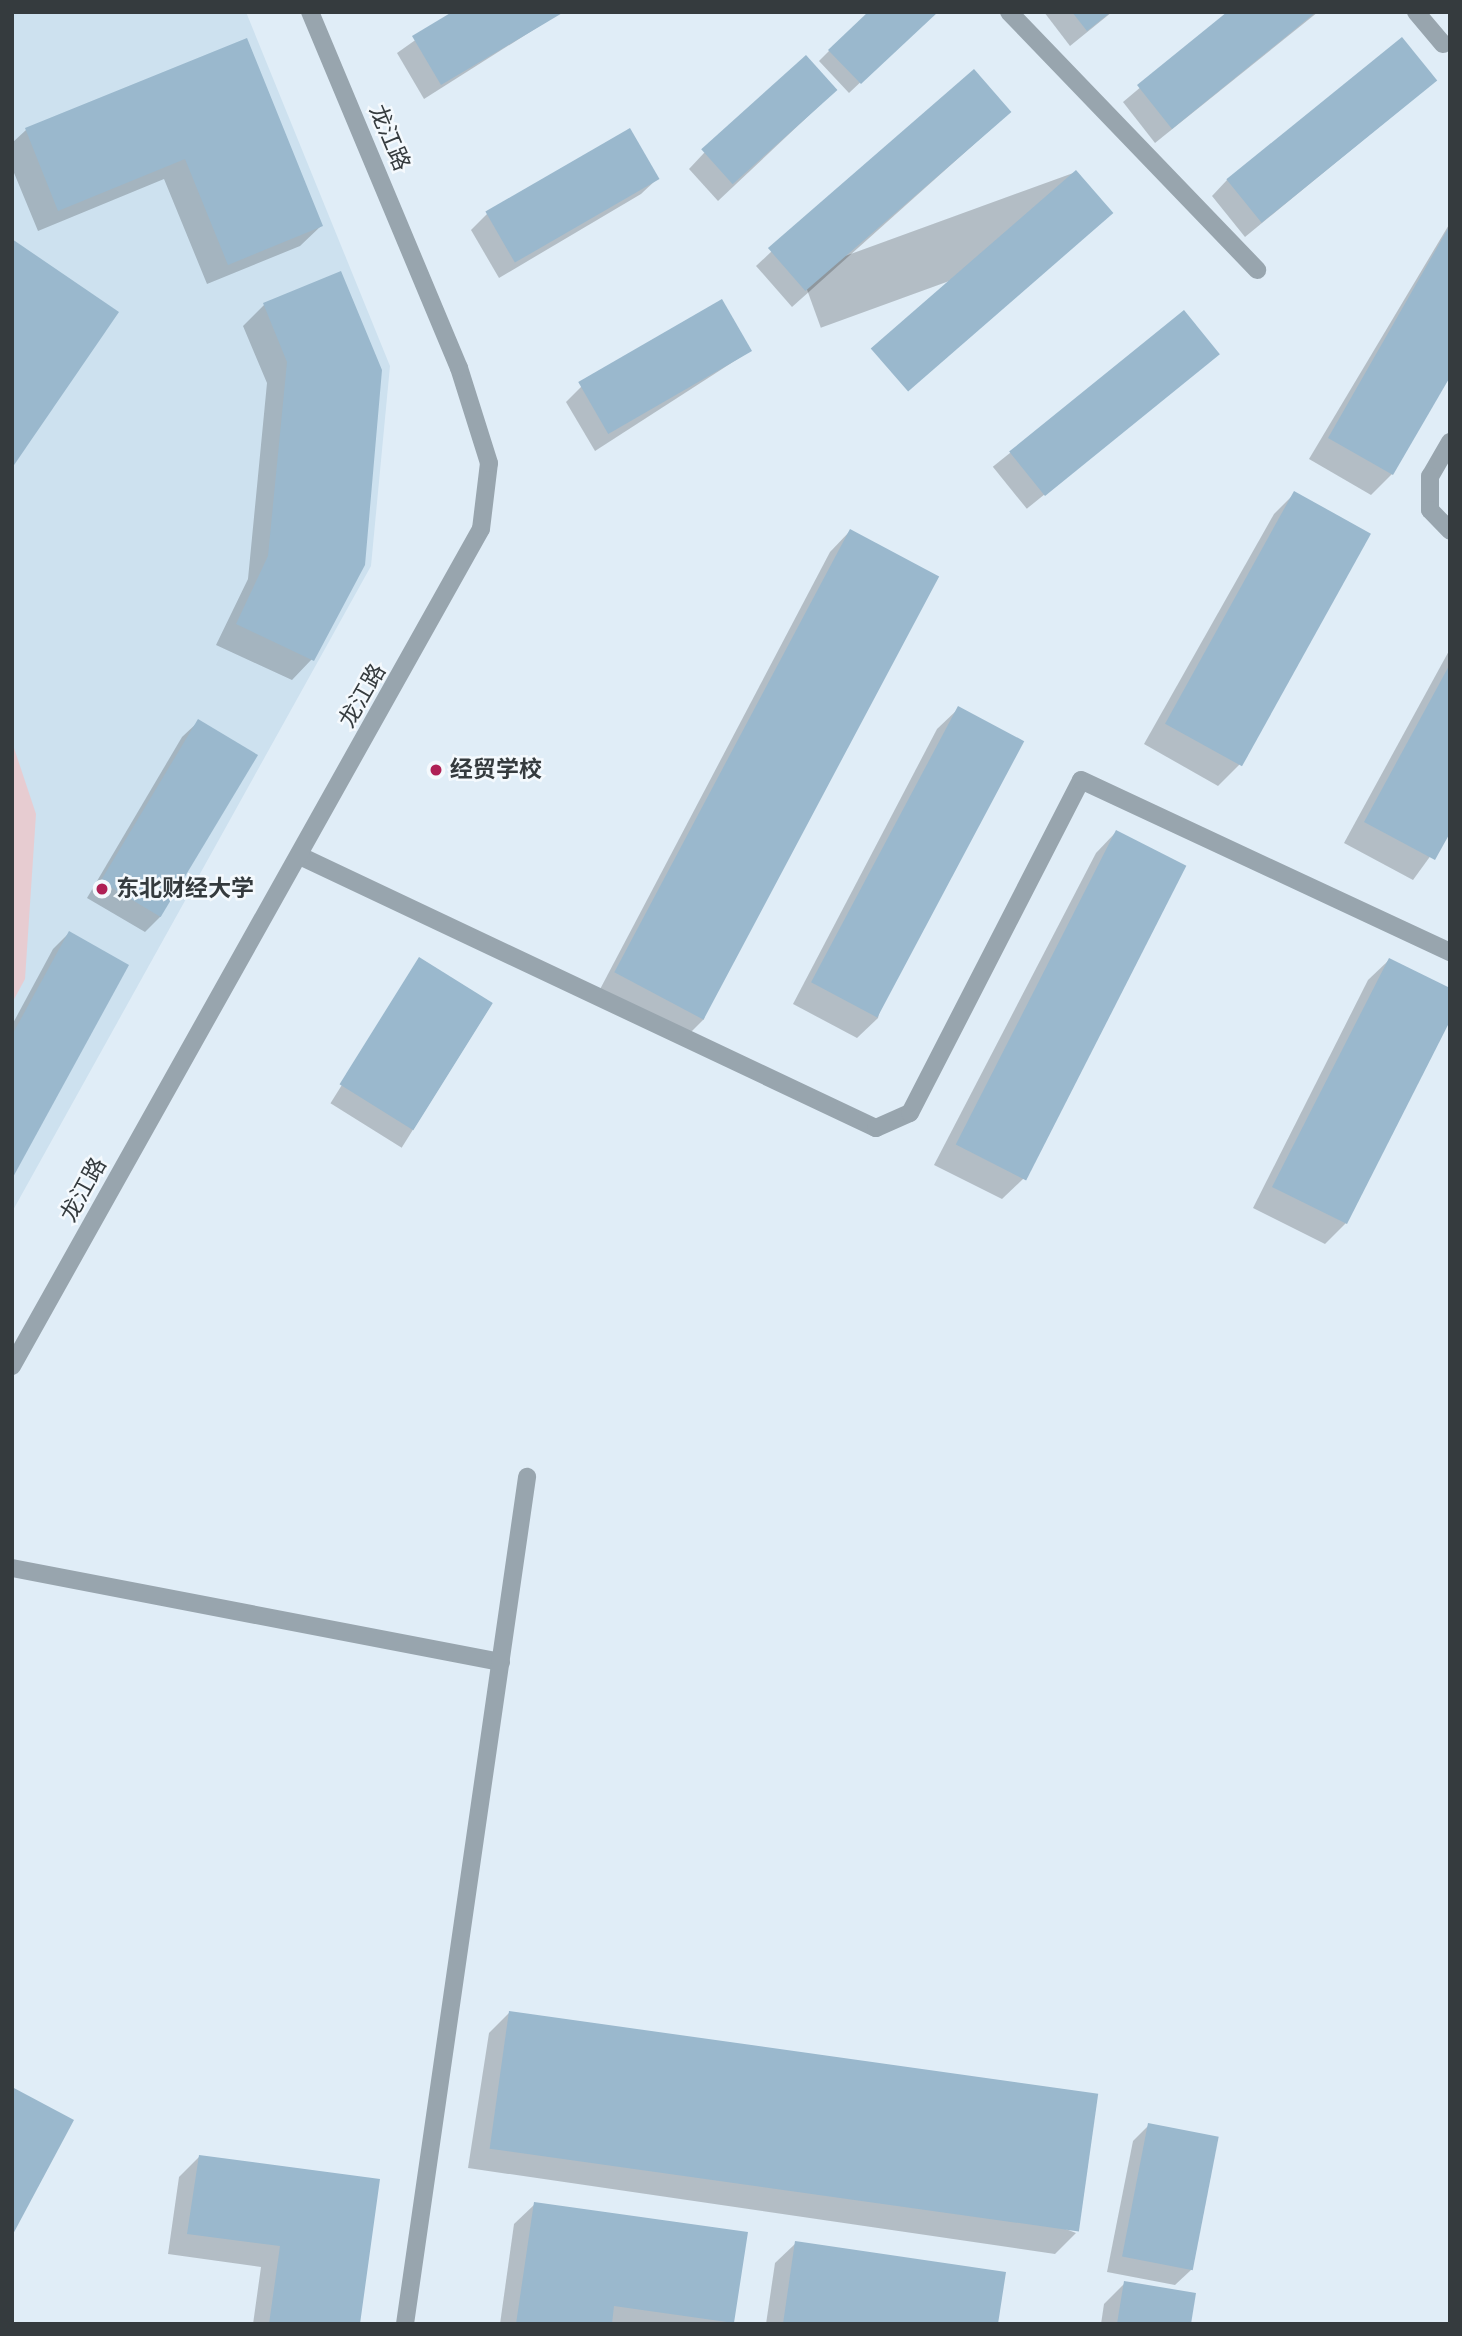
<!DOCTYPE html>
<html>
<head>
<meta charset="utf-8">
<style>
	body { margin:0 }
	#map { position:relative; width:1462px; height:2336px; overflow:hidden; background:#e0edf7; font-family:"Times New Roman","Noto Sans SC",serif }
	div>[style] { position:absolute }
	.built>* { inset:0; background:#cde1ef }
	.green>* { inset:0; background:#e7ccd1 }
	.shadow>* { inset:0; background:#0003; transform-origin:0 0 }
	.building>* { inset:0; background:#9ab8cd; transform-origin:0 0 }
	.minor>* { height:18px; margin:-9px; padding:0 9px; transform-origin:9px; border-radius:9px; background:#98a5ae }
	.dots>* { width:19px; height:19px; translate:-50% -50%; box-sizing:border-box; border:4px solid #f4f9fd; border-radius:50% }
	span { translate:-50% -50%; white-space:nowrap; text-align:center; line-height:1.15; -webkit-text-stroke:5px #f4f9fd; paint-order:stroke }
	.street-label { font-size:23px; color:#353b3e }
	.poi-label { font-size:23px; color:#353b3e; font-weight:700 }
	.left { translate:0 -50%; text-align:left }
	.frame { position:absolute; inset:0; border:14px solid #353b3e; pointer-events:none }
</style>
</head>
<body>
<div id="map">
	<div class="built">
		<div style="clip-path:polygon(12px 12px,246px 12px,390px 366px,371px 566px,12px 1212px)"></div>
	</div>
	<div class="green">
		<div style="clip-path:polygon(12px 742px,36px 814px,25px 979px,12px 1003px)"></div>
	</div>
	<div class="shadow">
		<div style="clip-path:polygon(455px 12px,560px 13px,424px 99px,397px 53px)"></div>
		<div style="clip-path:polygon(935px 12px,849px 93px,819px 61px,829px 51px)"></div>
		<div style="clip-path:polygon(1044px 12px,1112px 12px,1070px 46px)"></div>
		<div style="clip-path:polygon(1230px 12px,1318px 12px,1155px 143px,1123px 102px)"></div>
		<div style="clip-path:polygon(246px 40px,321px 226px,300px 246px,207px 284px,164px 179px,38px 231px,12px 168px,12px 143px,26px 130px)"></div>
		<div style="clip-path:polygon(1435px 81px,1245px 237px,1212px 196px,1227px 180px)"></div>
		<div style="clip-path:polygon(820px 105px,718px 201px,689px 169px,704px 153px)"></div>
		<div style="clip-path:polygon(1010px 112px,792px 307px,756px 266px,772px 251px)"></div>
		<div style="left:1076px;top:172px;width:59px;height:293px;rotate:70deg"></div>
		<div style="clip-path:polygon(657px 179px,641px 194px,499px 278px,471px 230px,487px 214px)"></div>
		<div style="clip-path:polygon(1450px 223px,1450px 373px,1392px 474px,1371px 495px,1309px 459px)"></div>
		<div style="clip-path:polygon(340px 273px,312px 659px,292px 680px,216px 645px,248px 579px,267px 383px,243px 326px,264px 305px)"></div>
		<div style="left:1184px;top:312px;width:54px;height:246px;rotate:51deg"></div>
		<div style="clip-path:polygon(750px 351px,595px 451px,566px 402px,581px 387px)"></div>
		<div style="clip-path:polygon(1295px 493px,1239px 765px,1218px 786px,1144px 744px,1274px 514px)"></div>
		<div style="clip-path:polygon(850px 531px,704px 1019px,683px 1040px,597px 995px,830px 552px)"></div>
		<div style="clip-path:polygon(1450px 649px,1450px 829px,1413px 880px,1344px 843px)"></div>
		<div style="clip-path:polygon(958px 709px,878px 1018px,857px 1038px,793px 1004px,937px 729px)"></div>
		<div style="clip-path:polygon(198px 722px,161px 916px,145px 932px,87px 898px,182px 737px)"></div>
		<div style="clip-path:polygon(1116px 832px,1023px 1179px,1002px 1199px,934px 1165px,1096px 853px)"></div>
		<div style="clip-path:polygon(69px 933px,12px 1175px,12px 1025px,53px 949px)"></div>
		<div style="left:420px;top:960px;width:84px;height:169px;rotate:32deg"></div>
		<div style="clip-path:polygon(1389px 960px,1346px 1223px,1325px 1244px,1253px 1208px,1368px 980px)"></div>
		<div style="clip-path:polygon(509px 2013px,1076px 2233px,1055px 2254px,468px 2168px,489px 2033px)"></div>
		<div style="clip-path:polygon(1149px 2125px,1191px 2270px,1175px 2285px,1107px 2272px,1133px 2141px)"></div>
		<div style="clip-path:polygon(199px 2157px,358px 2324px,253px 2324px,261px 2267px,168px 2254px,179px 2177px)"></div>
		<div style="clip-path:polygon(535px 2204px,733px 2322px,500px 2324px,514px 2224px)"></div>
		<div style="clip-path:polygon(796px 2243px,996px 2324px,766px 2324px,775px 2263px)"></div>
		<div style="clip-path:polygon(1125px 2283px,1189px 2324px,1101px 2324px,1104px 2304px)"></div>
	</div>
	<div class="building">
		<div style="clip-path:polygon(452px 12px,564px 12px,441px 85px,412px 36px)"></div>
		<div style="clip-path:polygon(868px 12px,938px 12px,861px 84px,828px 50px)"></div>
		<div style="clip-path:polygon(1072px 12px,1111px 12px,1087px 31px)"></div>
		<div style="clip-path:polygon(1227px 12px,1316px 12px,1172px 129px,1137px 85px)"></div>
		<div style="left:1402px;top:37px;width:56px;height:226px;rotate:51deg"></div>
		<div style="clip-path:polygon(247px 38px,323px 226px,228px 265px,185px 159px,58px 211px,25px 128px)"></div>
		<div style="left:806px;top:55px;width:47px;height:141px;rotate:48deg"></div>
		<div style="left:974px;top:69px;width:57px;height:273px;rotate:49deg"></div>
		<div style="left:630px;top:128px;width:59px;height:167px;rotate:60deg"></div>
		<div style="left:1076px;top:170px;width:57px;height:272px;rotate:49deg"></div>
		<div style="clip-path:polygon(1450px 225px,1450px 377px,1393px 475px,1328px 438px)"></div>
		<div style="clip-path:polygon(12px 239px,119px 312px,12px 468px)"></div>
		<div style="clip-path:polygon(341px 271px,382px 370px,365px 565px,314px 661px,236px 624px,268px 556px,287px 362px,263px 303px)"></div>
		<div style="left:722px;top:299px;width:60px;height:166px;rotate:60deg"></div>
		<div style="left:1184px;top:310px;width:57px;height:225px;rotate:51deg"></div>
		<div style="left:1294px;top:491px;width:88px;height:266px;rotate:29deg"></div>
		<div style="left:850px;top:529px;width:101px;height:502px;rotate:28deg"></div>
		<div style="clip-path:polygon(1450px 664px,1450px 833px,1435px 860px,1364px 822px)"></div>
		<div style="left:958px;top:706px;width:75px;height:313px;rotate:28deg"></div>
		<div style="left:198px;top:719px;width:70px;height:189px;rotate:31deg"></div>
		<div style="left:1116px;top:830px;width:79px;height:353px;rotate:27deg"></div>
		<div style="clip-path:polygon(69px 931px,129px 965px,12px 1179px,12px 1035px)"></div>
		<div style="left:419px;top:957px;width:87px;height:150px;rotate:32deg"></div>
		<div style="clip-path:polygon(1389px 958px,1450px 988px,1450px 1021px,1347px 1224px,1272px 1187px)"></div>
		<div style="left:509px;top:2011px;width:595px;height:139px;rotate:8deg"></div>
		<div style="clip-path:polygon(12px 2087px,74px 2120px,12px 2236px)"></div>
		<div style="left:1148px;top:2123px;width:72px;height:136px;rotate:11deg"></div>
		<div style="clip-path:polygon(199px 2155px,380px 2179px,360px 2324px,269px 2324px,280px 2246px,187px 2234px)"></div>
		<div style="clip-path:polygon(534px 2202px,748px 2232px,734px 2323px,614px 2306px,612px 2324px,516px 2324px)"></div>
		<div style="clip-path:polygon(795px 2241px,1006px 2272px,998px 2324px,783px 2324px)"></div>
		<div style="clip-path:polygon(1124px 2281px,1196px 2293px,1191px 2324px,1117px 2324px)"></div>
	</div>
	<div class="minor">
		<div style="left:1009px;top:12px;width:358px;rotate:46.1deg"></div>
		<div style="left:1416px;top:12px;width:42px;rotate:49.8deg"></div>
		<div style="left:1450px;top:442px;width:39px;rotate:120deg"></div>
		<div style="left:1430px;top:476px;width:34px;rotate:90deg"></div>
		<div style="left:1430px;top:510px;width:29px;rotate:46deg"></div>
		<div style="left:300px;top:856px;width:637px;rotate:25.28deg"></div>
		<div style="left:876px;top:1128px;width:37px;rotate:-24deg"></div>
		<div style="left:910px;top:1113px;width:374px;rotate:-62.8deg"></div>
		<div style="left:1081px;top:780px;width:407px;rotate:25deg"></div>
		<div style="left:12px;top:1366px;width:959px;rotate:-60.74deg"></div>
		<div style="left:481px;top:529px;width:66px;rotate:-83.1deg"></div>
		<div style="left:489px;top:463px;width:100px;rotate:-107.5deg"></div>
		<div style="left:459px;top:368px;width:386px;rotate:-112.7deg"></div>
		<div style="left:12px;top:1568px;width:498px;rotate:10.9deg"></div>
		<div style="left:405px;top:2324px;width:856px;rotate:-81.8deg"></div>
	</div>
	<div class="dots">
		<div style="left:436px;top:770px;background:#af2055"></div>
		<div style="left:102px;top:889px;background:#af2055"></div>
	</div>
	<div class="street-label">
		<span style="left:389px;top:138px;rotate:67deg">龙江路</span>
		<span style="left:363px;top:696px;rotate:-60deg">龙江路</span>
		<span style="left:84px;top:1190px;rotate:-61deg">龙江路</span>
	</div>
	<div class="poi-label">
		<span class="left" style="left:450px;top:770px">经贸学校</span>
		<span class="left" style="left:116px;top:889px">东北财经大学</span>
	</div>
	<div class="frame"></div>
</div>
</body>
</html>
